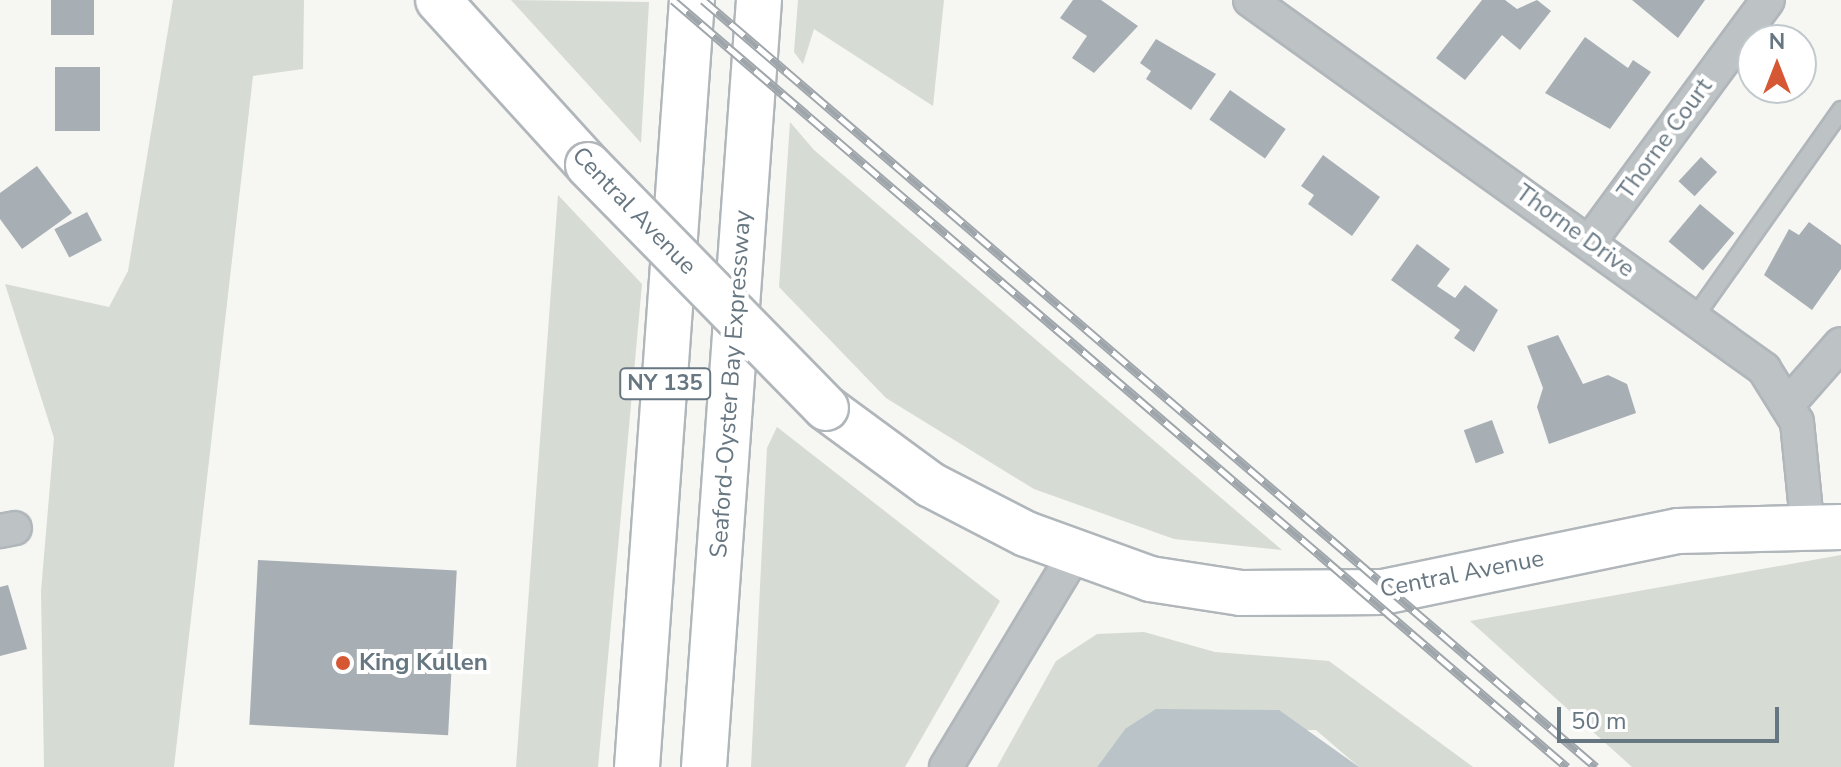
<!DOCTYPE html>
<html>
<head>
<meta charset="utf-8">
<style>
	body { margin:0 }
	#map { position:relative; width:1841px; height:767px; overflow:hidden; background:#f6f6f3; font-family:"Nunito Sans",sans-serif }
	div>[style] { position:absolute }
	.green>* { inset:0; background:#d6dbd3 }
	.water>* { inset:0; background:#b9c3c8 }
	.building>* { inset:0; background:#a7afb4; transform-origin:0 0 }
	.roads { filter:drop-shadow(2px 0 #b0b6ba) drop-shadow(-2px 0 #b0b6ba) drop-shadow(0 2px #b0b6ba) drop-shadow(0 -2px #b0b6ba) }
	.service>* { height:16px; margin:-8px; padding:0 8px; transform-origin:8px; border-radius:8px; background:#bdc2c5 }
	.minor>* { height:32px; margin:-16px; padding:0 16px; transform-origin:16px; border-radius:16px; background:#bdc2c5 }
	.secondary>* { height:44px; margin:-22px; padding:0 22px; transform-origin:22px; border-radius:22px; background:#fff }
	.motorway>* { height:44px; margin:-22px; padding:0 22px; transform-origin:22px; border-radius:22px; background:#fff }
	.rail>* { height:9px; margin-top:-4.5px; transform-origin:0; background:repeating-linear-gradient(90deg,#fff 0 18px,#9fa6ab 0 36px); box-sizing:border-box; border-block:2px solid #9fa6ab }
	.bridges { filter:drop-shadow(2px 0 #b0b6ba) drop-shadow(-2px 0 #b0b6ba) drop-shadow(0 2px #b0b6ba) drop-shadow(0 -2px #b0b6ba) }
	.secondary-bridge>* { height:44px; margin:-22px; padding:0 22px; transform-origin:22px; border-radius:22px; background:#fff }
	.dots>* { width:22px; height:22px; translate:-50% -50%; box-sizing:border-box; border:4px solid #fff; border-radius:50% }
	span { translate:-50% -50%; white-space:nowrap; text-align:center; line-height:1.15; -webkit-text-stroke:8px #fff; paint-order:stroke }
	.shield-label span { padding:2px 6px; background:#fff; border:2px solid; border-radius:6px; -webkit-text-stroke-width:0 }
	.shield-label { font-size:22px; color:#677782; font-weight:700 }
	.street-label { font-size:24px; color:#677782 }
	.poi-label { font-size:24px; color:#677782; font-weight:700 }
	.left { translate:0 -50%; text-align:left }
	.north { position:absolute; left:1737px; top:24px; width:80px; height:80px; box-sizing:border-box; background:#fff; border:2px solid #c2c9cd; border-radius:50%; rotate:0deg; font-size:22px; font-weight:700; line-height:32px; text-align:center; color:#677782 }
	.north::after { content:''; display:block; margin:auto; width:28px; height:36px; background:#d65733; clip-path:polygon(50% 0,100% 100%,50% 72%,0 100%) }
	.scale { position:absolute; left:1557px; top:707px; width:222px; height:36px; box-sizing:border-box; border:4px solid #677782; border-top:0; padding-left:10px; font-size:24px; line-height:28px; white-space:nowrap; color:#677782; -webkit-text-stroke:6px #fff; paint-order:stroke }
</style>
</head>
<body>
<div id="map">
	<div class="green">
		<div style="clip-path:polygon(173px 0,304px 0,303px 69px,253px 76px,174px 767px,44px 767px,41px 591px,54px 438px,5px 284px,109px 307px,128px 271px)"></div>
		<div style="clip-path:polygon(511px 0,649px 2px,641px 143px,624px 124px)"></div>
		<div style="clip-path:polygon(798px 0,944px 0,933px 106px,814px 29px,803px 64px,794px 52px)"></div>
		<div style="clip-path:polygon(790px 122px,814px 150px,1282px 550px,1174px 539px,1034px 489px,886px 398px,779px 287px)"></div>
		<div style="clip-path:polygon(558px 195px,642px 284px,598px 767px,516px 767px)"></div>
		<div style="clip-path:polygon(777px 427px,1000px 601px,905px 767px,751px 767px,767px 448px)"></div>
		<div style="clip-path:polygon(1841px 555px,1841px 767px,1632px 767px,1470px 621px)"></div>
		<div style="clip-path:polygon(1144px 632px,1215px 652px,1329px 661px,1473px 767px,1359px 767px,1316px 730px,1125px 729px,1097px 767px,997px 767px,1056px 661px,1097px 634px)"></div>
	</div>
	<div class="water">
		<div style="clip-path:polygon(1156px 709px,1279px 710px,1359px 767px,1097px 767px,1125px 729px)"></div>
	</div>
	<div class="building">
		<div style="left:51px;top:0;width:43px;height:35px"></div>
		<div style="clip-path:polygon(1073px 0,1101px 0,1138px 26px,1094px 73px,1072px 58px,1087px 36px,1060px 18px)"></div>
		<div style="clip-path:polygon(1482px 0,1505px 0,1517px 9px,1537px 0,1551px 11px,1520px 50px,1502px 35px,1465px 80px,1436px 58px)"></div>
		<div style="clip-path:polygon(1632px 0,1705px 0,1678px 38px)"></div>
		<div style="clip-path:polygon(1585px 37px,1628px 68px,1633px 60px,1651px 72px,1610px 129px,1545px 93px)"></div>
		<div style="clip-path:polygon(1156px 39px,1216px 74px,1191px 110px,1146px 79px,1151px 71px,1140px 63px)"></div>
		<div style="left:55px;top:67px;width:45px;height:64px"></div>
		<div style="left:1230px;top:90px;width:68px;height:36px;rotate:35deg"></div>
		<div style="clip-path:polygon(1323px 155px,1380px 197px,1352px 236px,1308px 204px,1314px 195px,1301px 186px)"></div>
		<div style="left:1701px;top:157px;width:22px;height:33px;rotate:43deg"></div>
		<div style="clip-path:polygon(37px 166px,72px 213px,22px 249px,0 219px,0 193px)"></div>
		<div style="left:1700px;top:204px;width:45px;height:49px;rotate:40deg"></div>
		<div style="left:87px;top:212px;width:32px;height:37px;rotate:62deg"></div>
		<div style="clip-path:polygon(1809px 222px,1841px 245px,1841px 269px,1812px 310px,1764px 275px,1789px 229px,1799px 235px)"></div>
		<div style="clip-path:polygon(1417px 244px,1450px 269px,1437px 286px,1455px 298px,1465px 285px,1498px 310px,1474px 352px,1454px 338px,1460px 330px,1391px 280px)"></div>
		<div style="clip-path:polygon(1558px 335px,1583px 384px,1608px 375px,1627px 384px,1636px 413px,1549px 444px,1537px 407px,1543px 388px,1527px 346px)"></div>
		<div style="left:1492px;top:420px;width:35px;height:30px;rotate:70deg"></div>
		<div style="left:258px;top:560px;width:199px;height:165px;rotate:3deg"></div>
		<div style="clip-path:polygon(8px 585px,27px 649px,0 656px,0 587px)"></div>
	</div>
	<div class="roads">
		<div class="service">
			<div style="left:1694px;top:318px;width:255px;rotate:-54.7deg"></div>
		</div>
		<div class="minor">
			<div style="left:1250px;top:0;width:633px;rotate:35.67deg"></div>
			<div style="left:1764px;top:369px;width:62px;rotate:58.1deg"></div>
			<div style="left:1797px;top:422px;width:101px;rotate:84.3deg"></div>
			<div style="left:1591px;top:240px;width:298px;rotate:-53.6deg"></div>
			<div style="left:1790px;top:402px;width:77px;rotate:-48.7deg"></div>
			<div style="left:0;top:531px;width:15px;rotate:-11deg"></div>
			<div style="left:946px;top:767px;width:248px;rotate:-58.9deg"></div>
		</div>
		<div class="secondary">
			<div style="left:438px;top:0;width:223px;rotate:47.7deg"></div>
			<div style="left:826px;top:408px;width:130px;rotate:36.3deg"></div>
			<div style="left:931px;top:485px;width:107px;rotate:27.3deg"></div>
			<div style="left:1026px;top:534px;width:132px;rotate:19.9deg"></div>
			<div style="left:1150px;top:579px;width:92px;rotate:8.7deg"></div>
			<div style="left:1241px;top:593px;width:142px;rotate:-0.4deg"></div>
			<div style="left:1383px;top:592px;width:301px;rotate:-11.7deg"></div>
			<div style="left:1678px;top:531px;width:163px;rotate:-1.4deg"></div>
		</div>
		<div class="motorway">
			<div style="left:637px;top:767px;width:769px;rotate:-85.9deg"></div>
			<div style="left:704px;top:767px;width:769px;rotate:-85.9deg"></div>
		</div>
	</div>
	<div class="rail">
		<div style="left:673px;top:0;width:1178px;rotate:40.63deg"></div>
		<div style="left:703px;top:0;width:1177px;rotate:40.66deg"></div>
	</div>
	<div class="bridges">
		<div class="secondary-bridge">
			<div style="left:588px;top:165px;width:340px;rotate:45.6deg"></div>
		</div>
	</div>
	<div class="dots">
		<div style="left:343px;top:663px;background:#d65733"></div>
	</div>
	<div class="shield-label">
		<span style="left:665px;top:384px">NY 135</span>
	</div>
	<div class="street-label">
		<span style="left:1665px;top:139px;rotate:-54deg">Thorne Court</span>
		<span style="left:634px;top:211px;rotate:46deg">Central Avenue</span>
		<span style="left:1575px;top:231px;rotate:36deg">Thorne Drive</span>
		<span style="left:731px;top:384px;rotate:-86deg">Seaford-Oyster Bay Expressway</span>
		<span style="left:1462px;top:574px;rotate:-11deg">Central Avenue</span>
	</div>
	<div class="poi-label">
		<span class="left" style="left:359px;top:663px">King Kullen</span>
	</div>
	<div class="north">N</div>
	<div class="scale">50 m</div>
</div>
</body>
</html>
